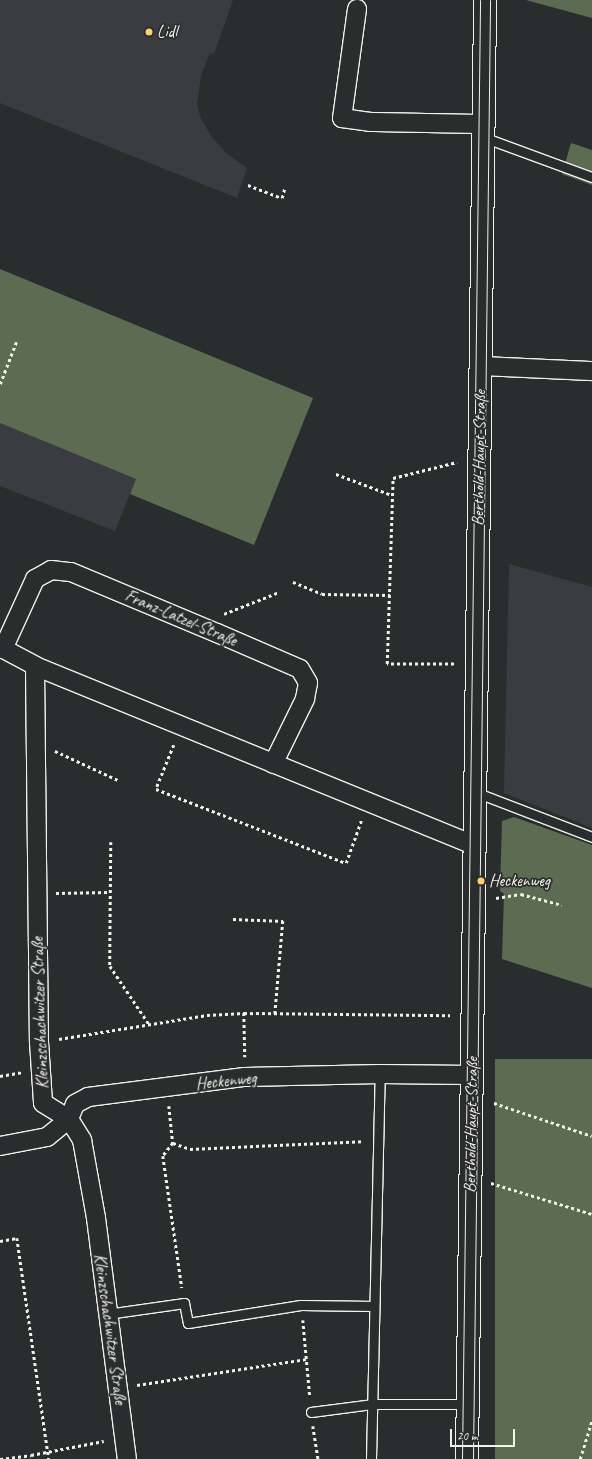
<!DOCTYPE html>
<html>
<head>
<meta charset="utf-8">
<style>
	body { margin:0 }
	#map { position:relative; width:592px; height:1459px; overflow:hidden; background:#2a2d2e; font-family:Caveat,sans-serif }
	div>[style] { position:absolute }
	.built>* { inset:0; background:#3b3c42 }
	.green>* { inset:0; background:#5d6b53; transform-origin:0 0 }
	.path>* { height:2.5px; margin-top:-1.25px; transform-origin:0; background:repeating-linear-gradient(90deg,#f4f1e8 0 3px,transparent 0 6px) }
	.roads { filter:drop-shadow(1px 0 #f4f1e8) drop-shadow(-1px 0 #f4f1e8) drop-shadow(0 1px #f4f1e8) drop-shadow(0 -1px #f4f1e8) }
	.lane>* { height:9px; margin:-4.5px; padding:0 4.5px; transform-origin:4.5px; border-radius:4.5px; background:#2a2d2e }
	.street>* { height:18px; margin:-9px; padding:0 9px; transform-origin:9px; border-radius:9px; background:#2a2d2e }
	.secondary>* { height:22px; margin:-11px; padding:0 11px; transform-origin:11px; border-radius:11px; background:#2a2d2e }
	.tram>* { height:1px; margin:-0.5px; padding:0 0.5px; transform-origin:0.5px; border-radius:0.5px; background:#f4f1e8 }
	.dots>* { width:11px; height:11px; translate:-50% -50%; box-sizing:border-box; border:2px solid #2a2d2e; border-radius:50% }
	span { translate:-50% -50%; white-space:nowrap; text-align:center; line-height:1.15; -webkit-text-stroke:3.5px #2a2d2e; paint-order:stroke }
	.poi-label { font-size:17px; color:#f4f1e8 }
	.left { translate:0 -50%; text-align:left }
	.street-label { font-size:17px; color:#f4f1e8 }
	.scale { position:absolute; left:450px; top:1429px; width:65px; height:18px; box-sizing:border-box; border:2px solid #f4f1e8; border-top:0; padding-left:5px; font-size:12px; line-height:14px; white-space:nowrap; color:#f4f1e8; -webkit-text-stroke:3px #2a2d2e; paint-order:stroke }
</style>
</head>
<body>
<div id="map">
	<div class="built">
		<div style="clip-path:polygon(0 0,233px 0,214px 54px,210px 53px,201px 75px,197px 104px,200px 116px,211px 136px,226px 153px,247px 168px,237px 198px,0 103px)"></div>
		<div style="clip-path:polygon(0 423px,136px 479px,115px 531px,0 486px)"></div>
		<div style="clip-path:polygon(509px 564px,592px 587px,592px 828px,504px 793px)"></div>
	</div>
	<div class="green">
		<div style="clip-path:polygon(526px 0,592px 0,592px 18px)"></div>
		<div style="clip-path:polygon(571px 143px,592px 150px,592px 185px,562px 174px)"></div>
		<div style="clip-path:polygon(0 269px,313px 398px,254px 545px,130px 494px,136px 479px,0 423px)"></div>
		<div style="clip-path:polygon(514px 817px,592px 845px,592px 988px,502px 959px,504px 894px,500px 891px,502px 821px)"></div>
		<div style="left:592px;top:1059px;width:400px;height:97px;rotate:90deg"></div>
	</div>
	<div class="path">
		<div style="left:248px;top:185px;width:36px;rotate:21deg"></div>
		<div style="left:282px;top:198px;width:11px;rotate:-75deg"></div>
		<div style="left:0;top:384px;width:47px;rotate:-68.9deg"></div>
		<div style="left:336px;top:474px;width:60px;rotate:20.6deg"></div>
		<div style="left:293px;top:582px;width:31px;rotate:22deg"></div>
		<div style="left:322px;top:594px;width:68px;rotate:0.8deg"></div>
		<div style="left:224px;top:614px;width:59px;rotate:-21.8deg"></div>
		<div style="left:454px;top:664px;width:67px;rotate:180deg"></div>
		<div style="left:387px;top:664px;width:186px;rotate:-88.2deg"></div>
		<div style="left:393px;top:478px;width:66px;rotate:-14deg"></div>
		<div style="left:174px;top:745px;width:48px;rotate:112.2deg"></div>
		<div style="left:156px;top:789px;width:204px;rotate:21.3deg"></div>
		<div style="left:346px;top:863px;width:45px;rotate:-70.3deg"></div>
		<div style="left:55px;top:751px;width:69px;rotate:24.7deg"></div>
		<div style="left:111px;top:842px;width:124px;rotate:90.5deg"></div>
		<div style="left:110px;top:966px;width:70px;rotate:56.1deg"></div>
		<div style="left:56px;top:893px;width:54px;rotate:-1.1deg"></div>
		<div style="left:496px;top:898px;width:25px;rotate:-9deg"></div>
		<div style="left:521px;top:894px;width:42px;rotate:15deg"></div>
		<div style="left:233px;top:919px;width:50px;rotate:2.3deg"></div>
		<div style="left:283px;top:921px;width:93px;rotate:94.9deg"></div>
		<div style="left:244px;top:1013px;width:44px;rotate:88.7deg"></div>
		<div style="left:59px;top:1039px;width:150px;rotate:-9.2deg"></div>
		<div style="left:207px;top:1015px;width:37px;rotate:-3deg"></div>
		<div style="left:244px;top:1013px;width:206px;rotate:0.6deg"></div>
		<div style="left:0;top:1076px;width:22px;rotate:-10deg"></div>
		<div style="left:494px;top:1103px;width:103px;rotate:18.6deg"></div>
		<div style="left:169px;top:1106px;width:37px;rotate:84deg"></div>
		<div style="left:173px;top:1143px;width:16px;rotate:128deg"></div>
		<div style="left:163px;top:1156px;width:133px;rotate:81.8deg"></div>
		<div style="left:173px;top:1143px;width:18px;rotate:19deg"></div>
		<div style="left:190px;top:1149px;width:173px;rotate:-2.6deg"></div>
		<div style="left:491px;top:1183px;width:106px;rotate:17.1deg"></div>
		<div style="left:0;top:1241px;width:17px;rotate:-10deg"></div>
		<div style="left:17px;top:1238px;width:223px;rotate:81.8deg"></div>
		<div style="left:303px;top:1320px;width:77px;rotate:84.8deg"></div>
		<div style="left:137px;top:1385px;width:171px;rotate:-8.7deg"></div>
		<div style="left:313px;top:1426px;width:33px;rotate:81deg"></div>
		<div style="left:0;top:1459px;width:31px;rotate:-7deg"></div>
		<div style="left:31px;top:1455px;width:74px;rotate:-10.9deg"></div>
		<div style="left:580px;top:1459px;width:41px;rotate:-72.9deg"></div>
	</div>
	<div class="roads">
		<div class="lane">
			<div style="left:483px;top:137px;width:116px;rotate:20.2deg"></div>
			<div style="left:475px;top:792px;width:125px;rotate:21deg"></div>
			<div style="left:107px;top:1314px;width:78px;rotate:-8.1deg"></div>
			<div style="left:184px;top:1303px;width:20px;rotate:79deg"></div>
			<div style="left:188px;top:1323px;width:114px;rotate:-9.1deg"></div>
			<div style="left:301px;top:1305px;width:73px;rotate:0.8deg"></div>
			<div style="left:311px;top:1412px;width:63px;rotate:-7.4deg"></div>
			<div style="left:373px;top:1404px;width:95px"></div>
			<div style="left:371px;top:1459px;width:385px;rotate:-88.7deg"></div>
		</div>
		<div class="street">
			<div style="left:357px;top:9px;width:110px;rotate:97.8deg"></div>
			<div style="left:342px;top:118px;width:28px;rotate:8deg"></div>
			<div style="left:370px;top:122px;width:113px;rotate:1deg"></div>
			<div style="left:480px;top:366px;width:112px;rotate:2.6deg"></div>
			<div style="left:0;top:647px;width:40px;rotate:28deg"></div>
			<div style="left:35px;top:666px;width:475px;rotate:22.2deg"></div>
			<div style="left:3px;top:649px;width:77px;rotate:-65.4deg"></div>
			<div style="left:35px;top:579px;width:18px;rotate:-29deg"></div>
			<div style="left:51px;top:570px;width:20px;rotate:6deg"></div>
			<div style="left:71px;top:572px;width:158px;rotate:22.7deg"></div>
			<div style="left:217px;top:633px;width:90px;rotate:23.4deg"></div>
			<div style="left:300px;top:669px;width:16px;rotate:60deg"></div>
			<div style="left:308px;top:683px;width:16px;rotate:101deg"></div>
			<div style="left:305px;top:699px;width:72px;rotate:116.2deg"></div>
			<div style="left:35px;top:666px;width:376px;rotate:89.4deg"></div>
			<div style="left:39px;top:1042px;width:61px;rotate:86.2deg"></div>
			<div style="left:43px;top:1103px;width:31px;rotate:32deg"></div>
			<div style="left:69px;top:1119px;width:25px;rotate:58deg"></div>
			<div style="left:82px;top:1140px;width:79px;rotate:79.8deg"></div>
			<div style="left:96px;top:1218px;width:243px;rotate:82.7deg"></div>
			<div style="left:0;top:1146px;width:48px;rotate:-10.8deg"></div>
			<div style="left:47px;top:1137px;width:28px;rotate:-39deg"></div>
			<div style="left:69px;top:1119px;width:16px;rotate:-68deg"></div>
			<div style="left:75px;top:1104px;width:15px;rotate:-28deg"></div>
			<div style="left:88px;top:1097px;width:158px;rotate:-7.3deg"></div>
			<div style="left:245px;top:1077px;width:135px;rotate:-1.3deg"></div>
			<div style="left:380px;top:1074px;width:92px;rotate:0.6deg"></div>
		</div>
		<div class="secondary">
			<div style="left:467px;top:1459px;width:1459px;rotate:-89.29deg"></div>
		</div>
	</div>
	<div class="tram">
		<div style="left:462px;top:1459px;width:1459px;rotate:-89.29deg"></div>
		<div style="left:473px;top:1459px;width:1459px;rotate:-89.33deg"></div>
	</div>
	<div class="dots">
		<div style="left:149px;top:32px;background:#ffd166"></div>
		<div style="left:481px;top:881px;background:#ffd166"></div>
	</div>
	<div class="poi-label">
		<span class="left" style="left:157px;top:32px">Lidl</span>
		<span class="left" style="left:489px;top:881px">Heckenweg</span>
	</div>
	<div class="street-label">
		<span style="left:479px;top:458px;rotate:-89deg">Berthold-Haupt-Straße</span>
		<span style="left:181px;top:618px;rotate:23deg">Franz-Latzel-Straße</span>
		<span style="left:40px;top:1013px;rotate:-92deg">Kleinzschachwitzer Straße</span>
		<span style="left:226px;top:1081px;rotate:-6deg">Heckenweg</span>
		<span style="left:471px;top:1125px;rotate:-89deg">Berthold-Haupt-Straße</span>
		<span style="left:110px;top:1329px;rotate:82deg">Kleinzschachwitzer Straße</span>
	</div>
	<div class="scale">20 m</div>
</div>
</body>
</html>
